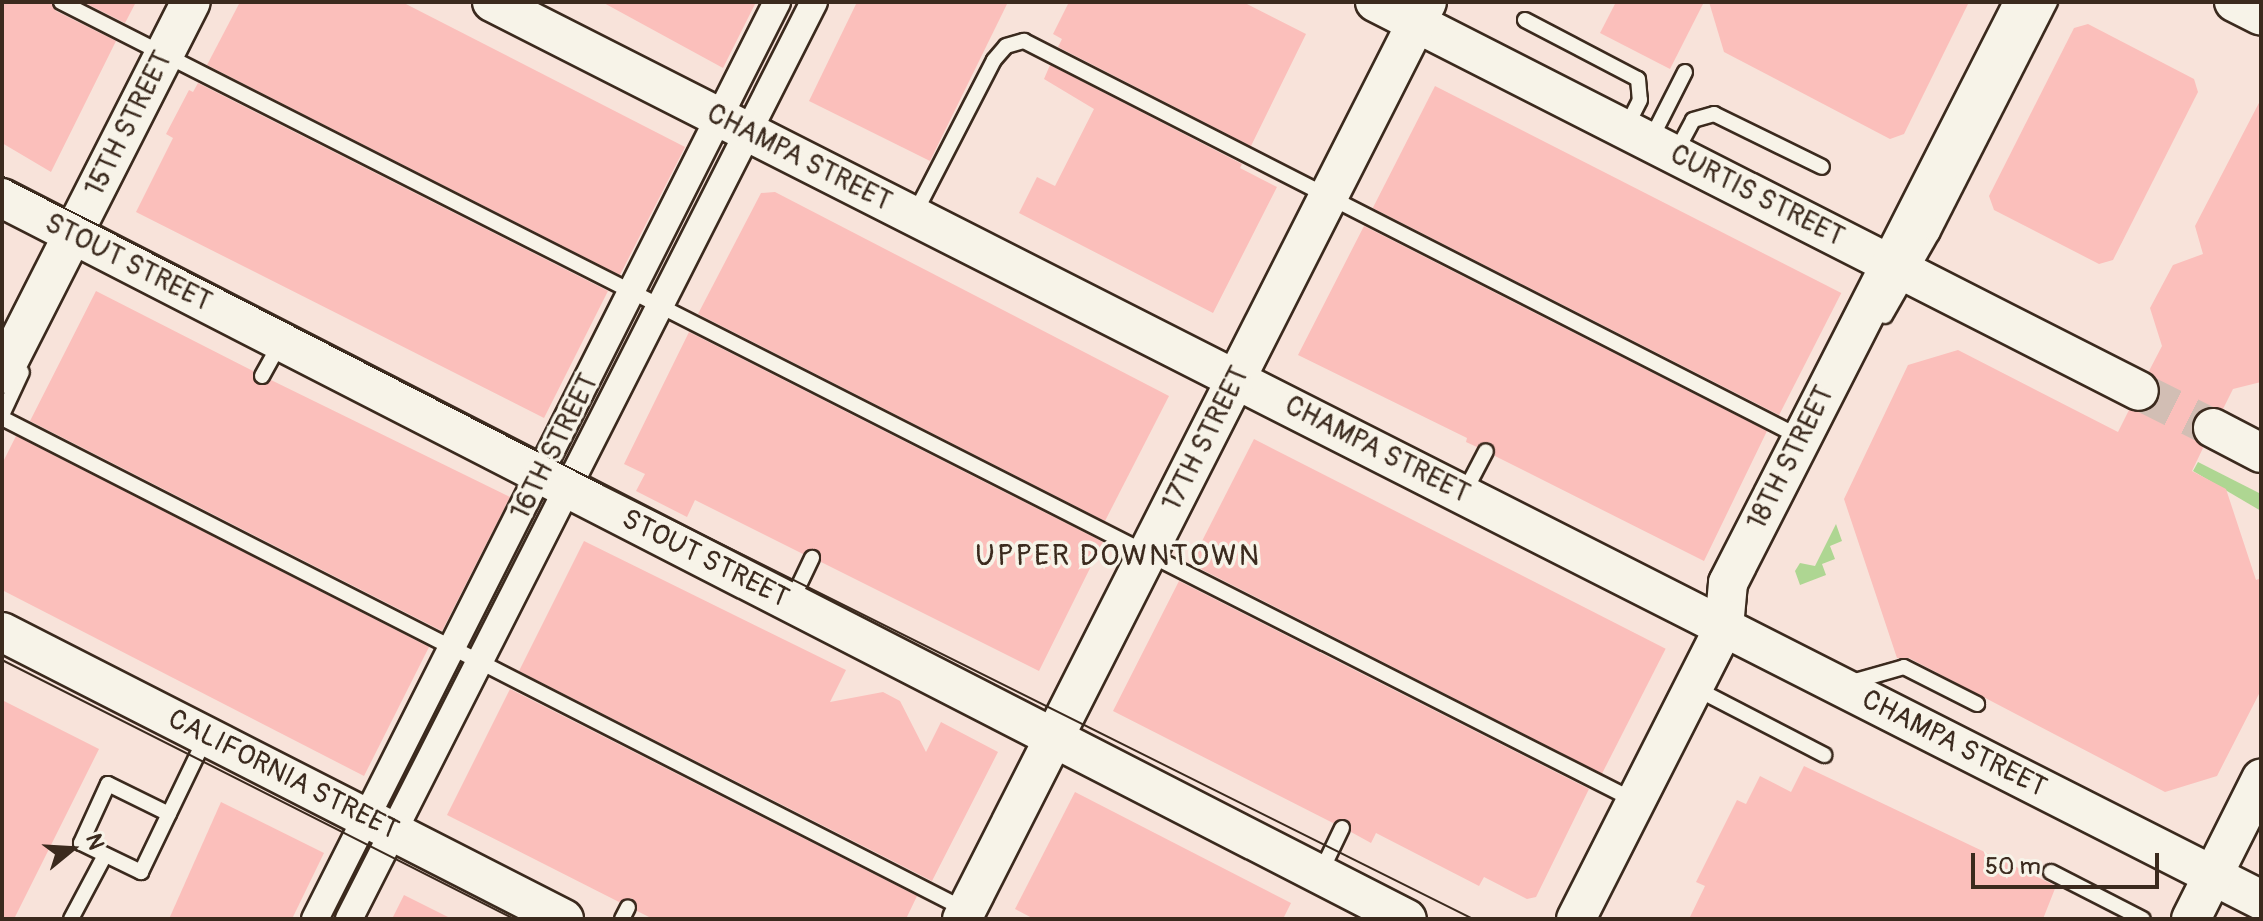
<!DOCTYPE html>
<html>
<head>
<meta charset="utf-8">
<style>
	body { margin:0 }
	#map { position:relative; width:2263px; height:921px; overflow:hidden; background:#f8e3da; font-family:Pangolin,sans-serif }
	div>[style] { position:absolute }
	.green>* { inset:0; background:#aed692 }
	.building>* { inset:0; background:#fbbfbb; transform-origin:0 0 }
	.secondary-tunnel>* { height:38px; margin-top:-19px; transform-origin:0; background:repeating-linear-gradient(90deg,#d2beb4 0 38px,transparent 0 57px) }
	.roads { filter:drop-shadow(2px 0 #3b2a1e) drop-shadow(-2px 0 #3b2a1e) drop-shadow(0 2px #3b2a1e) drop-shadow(0 -2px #3b2a1e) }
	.lane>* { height:14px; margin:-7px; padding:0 7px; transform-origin:7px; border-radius:7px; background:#f7f3e8 }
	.street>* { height:26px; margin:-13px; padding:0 13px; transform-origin:13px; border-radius:13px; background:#f7f3e8 }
	.secondary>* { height:38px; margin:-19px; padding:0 19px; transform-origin:19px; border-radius:19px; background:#f7f3e8 }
	.tram>* { height:2px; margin:-1px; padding:0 1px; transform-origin:1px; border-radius:1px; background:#3b2a1e }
	span { translate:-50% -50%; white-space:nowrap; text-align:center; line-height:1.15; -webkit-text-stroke:7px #f7f3e8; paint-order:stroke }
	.street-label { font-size:28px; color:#3b2a1e }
	.neighbourhood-label { font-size:30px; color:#3b2a1e; letter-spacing:2px }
	.frame { position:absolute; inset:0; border:4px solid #3b2a1e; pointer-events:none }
	.north { position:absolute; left:32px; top:809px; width:80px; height:80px; -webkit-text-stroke:6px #f7f3e8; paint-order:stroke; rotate:72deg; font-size:22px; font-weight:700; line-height:32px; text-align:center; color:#3b2a1e }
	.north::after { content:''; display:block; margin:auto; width:28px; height:36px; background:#3b2a1e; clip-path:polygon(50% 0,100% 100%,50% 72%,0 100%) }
	.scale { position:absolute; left:1971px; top:853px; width:188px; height:36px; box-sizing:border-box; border:4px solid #3b2a1e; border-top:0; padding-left:10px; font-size:24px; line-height:28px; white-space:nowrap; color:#3b2a1e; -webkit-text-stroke:6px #f7f3e8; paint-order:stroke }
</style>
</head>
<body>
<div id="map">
	<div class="green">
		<div style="clip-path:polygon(2198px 462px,2261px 494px,2261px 511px,2193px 471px)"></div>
		<div style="clip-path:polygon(1836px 524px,1842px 541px,1830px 546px,1835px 559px,1822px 564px,1826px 575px,1800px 585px,1795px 571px,1800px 563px,1815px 566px)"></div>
	</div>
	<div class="building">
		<div style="clip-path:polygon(2px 2px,51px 2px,56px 11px,116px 41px,51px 172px,2px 143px)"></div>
		<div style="clip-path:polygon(83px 2px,136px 2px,125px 23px)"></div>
		<div style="clip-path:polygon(240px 2px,402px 2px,685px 147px,620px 275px,207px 65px)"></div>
		<div style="clip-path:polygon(602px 2px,756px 2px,723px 68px)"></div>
		<div style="clip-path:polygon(857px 2px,1008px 2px,930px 161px,809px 101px)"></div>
		<div style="clip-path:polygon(1069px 2px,1243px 2px,1306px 34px,1251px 146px,1058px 47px,1062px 39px,1053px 34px)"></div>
		<div style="clip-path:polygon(1616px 2px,1704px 2px,1670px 69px,1600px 33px)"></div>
		<div style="clip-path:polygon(1709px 2px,1969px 2px,1904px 134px,1890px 139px,1724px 52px)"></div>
		<div style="clip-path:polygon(2088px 24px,2194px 79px,2198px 92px,2113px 260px,2099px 264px,1994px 210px,1989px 196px,2074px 28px)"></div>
		<div style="clip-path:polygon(1050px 65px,1242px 164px,1240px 168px,1277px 187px,1213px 313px,1019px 213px,1037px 177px,1055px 186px,1094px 109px,1044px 79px)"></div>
		<div style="clip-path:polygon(198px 83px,608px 291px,544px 418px,136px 212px,173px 138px,166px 134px,189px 90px,193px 92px)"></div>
		<div style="left:1435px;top:86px;width:456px;height:137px;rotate:27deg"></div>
		<div style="clip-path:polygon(2261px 99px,2261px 382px,2233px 389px,2223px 409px,2201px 410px,2191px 428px,2203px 448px,2192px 471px,2226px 489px,2256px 580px,2261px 578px,2261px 690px,2217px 776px,2165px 792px,1909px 658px,1897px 658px,1844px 499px,1908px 365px,1958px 350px,2118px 432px,2129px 410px,2152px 409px,2161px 389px,2149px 371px,2162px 346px,2150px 308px,2173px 265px,2203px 254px,2195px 226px)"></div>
		<div style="clip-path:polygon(775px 192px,1169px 396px,1105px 521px,698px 314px,761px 193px)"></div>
		<div style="clip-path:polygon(1364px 226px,1767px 431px,1704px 561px,1495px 456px,1490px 442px,1477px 447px,1466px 442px,1467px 438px,1298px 355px)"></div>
		<div style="clip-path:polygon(96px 291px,253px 371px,258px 385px,271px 380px,510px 497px,442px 631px,30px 421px)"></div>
		<div style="clip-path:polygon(689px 332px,1103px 542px,1039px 671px,821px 562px,816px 549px,803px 554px,695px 500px,687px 517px,636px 491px,645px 474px,624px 464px)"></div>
		<div style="clip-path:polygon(16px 436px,429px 647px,364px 776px,2px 590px,2px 464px)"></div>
		<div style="left:1254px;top:439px;width:462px;height:140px;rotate:27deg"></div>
		<div style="clip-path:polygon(584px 541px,846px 670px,830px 702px,883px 692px,900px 701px,926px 752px,941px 722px,998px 752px,932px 881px,519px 671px)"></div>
		<div style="clip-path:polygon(1179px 581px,1589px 789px,1536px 897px,1527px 899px,1484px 877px,1479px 886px,1376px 833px,1371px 843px,1351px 832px,1347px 819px,1333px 823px,1113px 711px)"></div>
		<div style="clip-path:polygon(510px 689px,917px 896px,906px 919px,653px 919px,637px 911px,632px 898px,619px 902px,447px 815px)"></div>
		<div style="clip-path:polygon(2px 700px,99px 749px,14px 919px,2px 919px)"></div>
		<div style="clip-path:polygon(1804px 766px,2056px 886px,2043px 919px,1689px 919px,1705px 886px,1696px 882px,1737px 800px,1746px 804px,1760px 776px,1791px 792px)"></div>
		<div style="clip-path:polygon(1075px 792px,1291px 903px,1283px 919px,1034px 919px,1015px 909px)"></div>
		<div style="clip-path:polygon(221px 802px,324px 853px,292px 919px,169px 919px)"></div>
		<div style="clip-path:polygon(404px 895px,452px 919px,392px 919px)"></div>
	</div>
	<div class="secondary-tunnel">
		<div style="left:2139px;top:391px;width:83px;rotate:26.6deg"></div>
	</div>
	<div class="roads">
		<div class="lane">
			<div style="left:61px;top:2px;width:1765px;rotate:26.91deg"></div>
			<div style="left:1525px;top:20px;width:127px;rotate:27.6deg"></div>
			<div style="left:1638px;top:79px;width:21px;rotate:85deg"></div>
			<div style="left:1640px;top:100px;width:33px;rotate:117deg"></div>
			<div style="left:1651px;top:139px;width:75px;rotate:-63.1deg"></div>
			<div style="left:1675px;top:154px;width:38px;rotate:-62deg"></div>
			<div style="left:1693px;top:120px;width:22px;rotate:-16deg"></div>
			<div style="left:1714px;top:114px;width:120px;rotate:26.1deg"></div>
			<div style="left:914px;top:215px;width:174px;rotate:-62.7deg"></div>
			<div style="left:994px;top:60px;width:18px;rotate:-49deg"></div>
			<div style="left:1006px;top:46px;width:19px;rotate:-16deg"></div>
			<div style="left:1024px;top:41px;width:871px;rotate:27.04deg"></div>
			<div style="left:1885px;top:316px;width:95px;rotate:-60.2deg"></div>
			<div style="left:1932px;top:234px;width:260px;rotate:-63deg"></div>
			<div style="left:262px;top:376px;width:39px;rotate:-61deg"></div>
			<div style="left:2px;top:415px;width:47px;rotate:-65.1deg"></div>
			<div style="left:2px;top:418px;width:1080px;rotate:27.04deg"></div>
			<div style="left:1464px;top:493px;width:47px;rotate:-62.4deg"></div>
			<div style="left:791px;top:602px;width:49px;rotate:-64.5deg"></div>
			<div style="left:1848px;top:683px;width:58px;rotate:-15.9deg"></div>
			<div style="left:1904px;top:667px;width:82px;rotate:26.9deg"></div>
			<div style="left:1693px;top:687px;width:148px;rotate:27.4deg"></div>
			<div style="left:169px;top:814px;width:68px;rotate:-153.8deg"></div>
			<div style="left:108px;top:784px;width:65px;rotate:114.6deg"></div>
			<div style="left:81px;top:843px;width:67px;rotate:25.8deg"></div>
			<div style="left:141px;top:872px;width:150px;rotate:-64.3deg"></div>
			<div style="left:2051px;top:872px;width:103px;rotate:27.1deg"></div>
			<div style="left:1320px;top:874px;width:51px;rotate:-64.4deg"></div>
			<div style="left:71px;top:919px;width:72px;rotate:-62deg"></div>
			<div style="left:622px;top:919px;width:13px;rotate:-63deg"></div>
		</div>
		<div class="street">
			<div style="left:315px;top:919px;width:1027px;rotate:-63.26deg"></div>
			<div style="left:349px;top:919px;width:1028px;rotate:-63.11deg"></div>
		</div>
		<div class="secondary">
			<div style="left:492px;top:2px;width:1984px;rotate:26.91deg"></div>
			<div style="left:1375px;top:2px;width:857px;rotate:26.98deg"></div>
			<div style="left:2234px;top:2px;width:30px;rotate:27deg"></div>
			<div style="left:2px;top:198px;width:1579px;rotate:27.17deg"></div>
			<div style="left:2px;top:374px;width:417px;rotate:-63.1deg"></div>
			<div style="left:2213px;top:428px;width:54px;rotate:27.5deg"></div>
			<div style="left:2px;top:632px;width:631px;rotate:27.05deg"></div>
			<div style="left:962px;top:919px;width:1028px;rotate:-63.11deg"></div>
			<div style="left:1576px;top:919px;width:327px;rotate:-63.1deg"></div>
			<div style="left:1724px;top:627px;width:44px;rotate:-84.8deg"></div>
			<div style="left:1728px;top:583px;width:652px;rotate:-63deg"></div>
			<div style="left:2191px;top:919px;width:157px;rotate:-63.4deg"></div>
		</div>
	</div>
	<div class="tram">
		<div style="left:2px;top:176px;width:676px;rotate:27.21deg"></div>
		<div style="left:603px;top:485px;width:972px;rotate:26.51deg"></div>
		<div style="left:2px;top:660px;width:574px;rotate:26.83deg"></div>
	</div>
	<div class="street-label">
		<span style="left:129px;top:124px;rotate:-63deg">15TH STREET</span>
		<span style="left:799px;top:158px;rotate:27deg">CHAMPA STREET</span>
		<span style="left:1757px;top:196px;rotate:27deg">CURTIS STREET</span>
		<span style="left:128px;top:263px;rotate:27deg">STOUT STREET</span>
		<span style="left:1206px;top:439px;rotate:-63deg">17TH STREET</span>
		<span style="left:555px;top:447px;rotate:-63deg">16TH STREET</span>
		<span style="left:1377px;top:450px;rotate:27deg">CHAMPA STREET</span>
		<span style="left:1791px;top:458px;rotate:-63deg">18TH STREET</span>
		<span style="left:705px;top:559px;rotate:27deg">STOUT STREET</span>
		<span style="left:1954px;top:744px;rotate:27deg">CHAMPA STREET</span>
		<span style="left:283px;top:775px;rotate:27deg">CALIFORNIA STREET</span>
	</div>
	<div class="neighbourhood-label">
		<span style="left:1118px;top:556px">UPPER DOWNTOWN</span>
	</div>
	<div class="frame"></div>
	<div class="north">N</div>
	<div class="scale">50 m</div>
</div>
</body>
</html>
